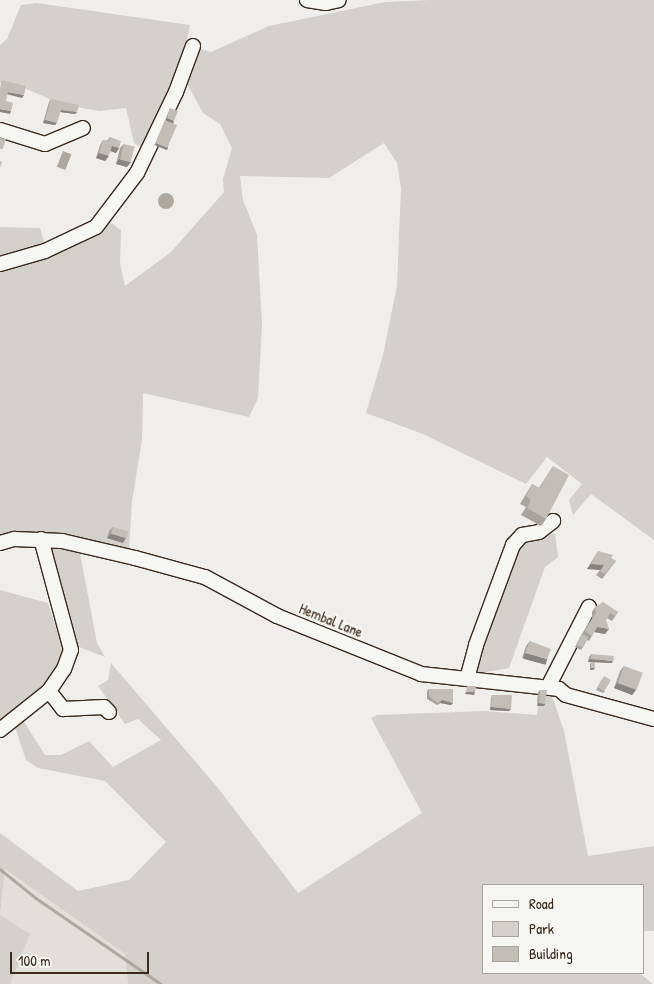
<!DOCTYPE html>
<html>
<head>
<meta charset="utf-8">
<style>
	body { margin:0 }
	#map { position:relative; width:654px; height:984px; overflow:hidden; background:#efeeea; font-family:"Patrick Hand",sans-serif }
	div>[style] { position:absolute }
	.built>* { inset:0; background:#e2dfdb }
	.green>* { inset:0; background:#d4d1cc }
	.water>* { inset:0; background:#afa8a1; transform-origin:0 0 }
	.round { border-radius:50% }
	.stream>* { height:2.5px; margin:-1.25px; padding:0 1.25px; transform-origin:1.25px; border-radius:1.25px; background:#afa8a1 }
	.roads { filter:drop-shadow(1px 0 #3b2a1e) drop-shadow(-1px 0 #3b2a1e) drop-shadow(0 1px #3b2a1e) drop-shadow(0 -1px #3b2a1e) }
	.minor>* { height:14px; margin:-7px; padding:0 7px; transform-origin:7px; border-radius:7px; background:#f6f6f2 }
	.wall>* { inset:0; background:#a7a39d }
	.shaded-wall>* { inset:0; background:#888480; transform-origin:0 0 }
	.building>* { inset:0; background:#c2bdb7; transform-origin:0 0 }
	span { translate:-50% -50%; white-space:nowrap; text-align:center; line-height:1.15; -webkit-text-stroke:5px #f6f6f2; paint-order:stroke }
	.street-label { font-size:15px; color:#3b2a1e }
	.legend { position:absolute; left:482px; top:884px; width:162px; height:90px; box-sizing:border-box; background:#f6f6f2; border:1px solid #aba49d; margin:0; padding:6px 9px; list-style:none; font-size:15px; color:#3b2a1e }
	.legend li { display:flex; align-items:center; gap:10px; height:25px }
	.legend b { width:25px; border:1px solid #aba49d }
	.scale { position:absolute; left:10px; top:952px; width:139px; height:22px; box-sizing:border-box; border:2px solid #3b2a1e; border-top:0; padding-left:6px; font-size:15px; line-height:18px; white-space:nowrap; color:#3b2a1e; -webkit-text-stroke:4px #f6f6f2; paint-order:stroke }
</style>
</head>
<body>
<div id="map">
	<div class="built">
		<div style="clip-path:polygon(5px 869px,125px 954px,128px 984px,10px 984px,0 915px)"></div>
	</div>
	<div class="green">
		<div style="clip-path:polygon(430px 0,654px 0,654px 540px,591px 494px,573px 515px,569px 500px,582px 484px,547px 457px,526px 484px,423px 434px,366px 413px,383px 355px,397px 286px,401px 188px,397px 163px,384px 143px,329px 178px,240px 176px,243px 200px,257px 235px,262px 325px,258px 398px,249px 417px,143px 393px,142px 440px,132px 501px,129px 552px,31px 532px,0 534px,0 266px,107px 220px,121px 230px,120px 264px,125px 286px,171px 252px,224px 192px,223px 179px,232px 148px,220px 124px,203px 113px,186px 82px,144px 149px,134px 143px,126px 108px,99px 111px,64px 105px,24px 88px,0 83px,0 45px,7px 39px,21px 5px,37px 3px,190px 25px,186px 45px,211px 52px,269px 26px,385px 2px)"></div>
		<div style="clip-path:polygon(0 227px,40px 228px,45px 245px,0 261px)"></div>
		<div style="clip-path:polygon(555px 533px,558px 557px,545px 567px,509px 668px,474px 674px,517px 548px,524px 539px,531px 541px)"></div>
		<div style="clip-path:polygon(49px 544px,80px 553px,97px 643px,105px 657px,74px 645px)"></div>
		<div style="clip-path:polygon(0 590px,48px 603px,63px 649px,60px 661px,39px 692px,0 724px)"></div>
		<div style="clip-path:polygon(111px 663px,218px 788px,298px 893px,422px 813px,371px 718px,377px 715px,484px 711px,537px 715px,540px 691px,547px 692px,553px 699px,564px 731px,588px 856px,654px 846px,654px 931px,643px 931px,643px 885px,483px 885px,483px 973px,639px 973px,653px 984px,128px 984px,125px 954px,5px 869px,0 915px,30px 934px,10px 984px,0 984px,0 833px,78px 891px,129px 880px,166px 842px,105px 781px,38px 768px,26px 760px,14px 724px,21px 717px,45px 755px,61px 755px,89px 741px,113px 767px,161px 740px,138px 719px,125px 724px,98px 686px,108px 680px)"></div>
	</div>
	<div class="water">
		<div style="left:63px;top:151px;width:9px;height:17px;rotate:21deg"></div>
		<div class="round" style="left:158px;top:193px;width:16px;height:16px"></div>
	</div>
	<div class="stream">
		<div style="left:0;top:869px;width:46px;rotate:38.9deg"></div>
		<div style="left:36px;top:898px;width:152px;rotate:34.5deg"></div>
	</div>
	<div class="roads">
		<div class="minor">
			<div style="left:307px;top:0;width:19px;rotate:9deg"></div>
			<div style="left:326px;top:3px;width:13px;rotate:-13deg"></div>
			<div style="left:0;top:130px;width:47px;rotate:17.3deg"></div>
			<div style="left:45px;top:144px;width:41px;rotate:-22.8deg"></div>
			<div style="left:0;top:264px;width:47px;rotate:-16.1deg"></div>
			<div style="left:45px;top:251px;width:56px;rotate:-25.2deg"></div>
			<div style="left:96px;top:227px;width:68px;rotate:-52.8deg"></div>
			<div style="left:137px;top:173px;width:90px;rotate:-64.3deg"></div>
			<div style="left:176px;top:92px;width:49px;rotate:-69.7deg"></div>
			<div style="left:0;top:543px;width:15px;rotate:-16deg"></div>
			<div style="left:14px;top:539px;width:48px;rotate:2.4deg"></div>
			<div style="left:62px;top:541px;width:75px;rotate:13.1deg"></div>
			<div style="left:135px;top:558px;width:73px;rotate:15.2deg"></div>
			<div style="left:205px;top:577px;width:82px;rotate:28.4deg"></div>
			<div style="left:277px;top:616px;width:155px;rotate:21.9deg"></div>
			<div style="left:421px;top:674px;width:139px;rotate:6.2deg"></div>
			<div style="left:559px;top:689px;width:9px;rotate:41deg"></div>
			<div style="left:566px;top:695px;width:91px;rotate:15.3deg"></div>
			<div style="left:467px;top:679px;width:35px;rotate:-75deg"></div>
			<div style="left:476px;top:645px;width:107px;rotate:-69.7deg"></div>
			<div style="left:513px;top:545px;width:13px;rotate:-48deg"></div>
			<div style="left:522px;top:535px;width:17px;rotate:-10deg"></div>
			<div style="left:539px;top:532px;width:18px;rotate:-38deg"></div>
			<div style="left:548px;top:687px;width:90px;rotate:-62.9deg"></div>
			<div style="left:49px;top:691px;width:23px;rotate:52deg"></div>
			<div style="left:63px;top:709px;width:41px;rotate:-2.8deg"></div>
			<div style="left:104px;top:707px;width:7px;rotate:45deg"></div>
			<div style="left:0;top:730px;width:63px;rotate:-38.5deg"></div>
			<div style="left:49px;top:691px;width:27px;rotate:-56deg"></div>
			<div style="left:64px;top:669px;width:20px;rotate:-70deg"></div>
			<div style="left:71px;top:650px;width:115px;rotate:-105.1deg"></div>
		</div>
	</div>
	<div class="wall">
		<div style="clip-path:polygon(51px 99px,77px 112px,75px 114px,60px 112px,55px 125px,43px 123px,49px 102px)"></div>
		<div style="clip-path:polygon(170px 108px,173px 123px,167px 150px,155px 145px)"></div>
		<div style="clip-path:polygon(110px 137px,119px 148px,116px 153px,110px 151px,105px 161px,96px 158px,100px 145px,103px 140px,107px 141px)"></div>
		<div style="clip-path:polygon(124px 144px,127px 167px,116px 164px,120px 148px)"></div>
		<div style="clip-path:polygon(553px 466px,546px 519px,541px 526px,521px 515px,526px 507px,520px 504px,532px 484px,539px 488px)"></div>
		<div style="clip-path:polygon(113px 527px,123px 543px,107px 538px,109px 531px)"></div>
		<div style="clip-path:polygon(598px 551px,616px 561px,602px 579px,596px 575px,600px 570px,587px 569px)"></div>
		<div style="clip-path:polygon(595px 607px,618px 612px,612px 621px,607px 618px,606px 620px,605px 634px,594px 632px,589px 641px,587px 640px,581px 650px,575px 647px,580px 637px,592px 618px,592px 612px)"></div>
		<div style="clip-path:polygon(530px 641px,544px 664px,522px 658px,526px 646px)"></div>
		<div style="clip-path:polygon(591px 654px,612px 663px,595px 662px,595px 668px,593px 670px,590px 670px,590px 665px,591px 662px,594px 662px,588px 662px,589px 657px)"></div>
		<div style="clip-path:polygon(624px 666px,636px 690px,632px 695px,614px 688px,620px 671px)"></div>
		<div style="clip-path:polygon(602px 679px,605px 691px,603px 693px,596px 690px)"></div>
		<div style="clip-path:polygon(429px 689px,453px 703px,451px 705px,440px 703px,437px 705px,427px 699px,427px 691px)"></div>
		<div style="clip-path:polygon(540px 690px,545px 704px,544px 706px,537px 706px,538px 692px)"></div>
		<div style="clip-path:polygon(492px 695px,509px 711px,490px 710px,491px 698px)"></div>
	</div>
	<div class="shaded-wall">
		<div style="clip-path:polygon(8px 92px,24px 95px,22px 98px,6px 94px)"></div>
		<div style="clip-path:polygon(0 109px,11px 111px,10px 114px,0 112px)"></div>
		<div style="clip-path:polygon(61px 110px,77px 112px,75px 114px,60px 112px)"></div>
		<div style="clip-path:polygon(167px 118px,174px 121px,173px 124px,165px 121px)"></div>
		<div style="clip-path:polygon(45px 120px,57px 123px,55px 125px,43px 123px)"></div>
		<div style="clip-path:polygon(156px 143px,168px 147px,167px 150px,155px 145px)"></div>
		<div style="clip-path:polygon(112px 146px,119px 148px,116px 153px,108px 150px)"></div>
		<div style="clip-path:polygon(99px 153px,109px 156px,105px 161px,96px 158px)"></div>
		<div style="clip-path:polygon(119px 159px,131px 162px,127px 167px,116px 164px)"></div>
		<div style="clip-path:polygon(111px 534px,126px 538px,123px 543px,107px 538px)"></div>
		<div style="clip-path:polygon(591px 564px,604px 565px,601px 570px,587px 569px)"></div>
		<div style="clip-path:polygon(597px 627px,609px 629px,605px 634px,594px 632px)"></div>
		<div style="left:525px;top:653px;width:23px;height:6px;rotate:15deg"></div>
		<div style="clip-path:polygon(590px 659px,613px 661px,612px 663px,588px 662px)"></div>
		<div style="clip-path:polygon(591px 668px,595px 668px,593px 670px,590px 670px)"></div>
		<div style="clip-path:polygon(617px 683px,636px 690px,632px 695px,614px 688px)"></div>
		<div style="clip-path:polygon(466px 692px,475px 692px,474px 695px,465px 694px)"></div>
		<div style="clip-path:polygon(442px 700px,453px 703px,451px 705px,440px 703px,437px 705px)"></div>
		<div style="clip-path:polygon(539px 703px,545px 704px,544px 706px,537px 706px)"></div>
		<div style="clip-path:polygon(491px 707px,511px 709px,509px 711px,490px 710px)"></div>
	</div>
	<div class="building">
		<div style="clip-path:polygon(2px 80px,26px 86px,24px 95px,8px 92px,6px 101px,13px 103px,11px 111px,0 109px,0 88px)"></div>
		<div style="clip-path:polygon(51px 99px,79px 105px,77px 112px,61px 110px,57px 123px,45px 120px)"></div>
		<div style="clip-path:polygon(170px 108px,178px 111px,174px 121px,167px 118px)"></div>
		<div style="left:165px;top:120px;width:13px;height:25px;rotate:23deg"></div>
		<div style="clip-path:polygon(110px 137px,121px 141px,119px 148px,112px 146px,109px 156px,99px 153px,103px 140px,109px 141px)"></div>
		<div style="clip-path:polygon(0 138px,6px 139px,3px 149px,0 149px)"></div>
		<div style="left:124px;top:144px;width:11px;height:16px;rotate:15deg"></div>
		<div style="clip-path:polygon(0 161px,2px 162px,0 168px)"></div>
		<div style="clip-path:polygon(553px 466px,569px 475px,546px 519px,527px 508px,531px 500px,526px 496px,532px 484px,540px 488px)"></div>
		<div style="left:113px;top:527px;width:16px;height:7px;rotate:15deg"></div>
		<div style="clip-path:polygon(598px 551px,613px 555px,611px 558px,616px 561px,605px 574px,600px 571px,604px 565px,591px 564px)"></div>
		<div style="clip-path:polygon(603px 602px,618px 612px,615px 616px,610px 613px,606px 620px,609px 629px,597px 627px,592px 636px,585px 631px,596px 613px,595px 607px)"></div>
		<div style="left:582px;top:634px;width:7px;height:12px;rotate:27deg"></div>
		<div style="clip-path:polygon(530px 641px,551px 649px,547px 659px,525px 653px)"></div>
		<div style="left:591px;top:654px;width:23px;height:5px;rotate:5deg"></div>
		<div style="left:591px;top:662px;width:4px;height:6px"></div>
		<div style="left:624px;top:666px;width:20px;height:18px;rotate:20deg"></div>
		<div style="left:604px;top:676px;width:8px;height:13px;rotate:30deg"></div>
		<div style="clip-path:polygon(467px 686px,476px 686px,475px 692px,466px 692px)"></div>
		<div style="clip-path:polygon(429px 689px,453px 689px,453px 703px,442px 700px,438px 703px,429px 696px)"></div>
		<div style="clip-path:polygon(540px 690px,547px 690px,545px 704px,539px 703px)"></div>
		<div style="clip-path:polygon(492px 695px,512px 695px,511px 709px,491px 707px)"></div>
	</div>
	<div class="street-label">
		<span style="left:331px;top:620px;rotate:22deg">Hembal Lane</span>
	</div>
	<ul class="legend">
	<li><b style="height:6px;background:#f6f6f2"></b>Road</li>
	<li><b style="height:14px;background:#d4d1cc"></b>Park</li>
	<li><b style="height:14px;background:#c2bdb7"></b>Building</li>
	</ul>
	<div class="scale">100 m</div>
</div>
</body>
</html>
